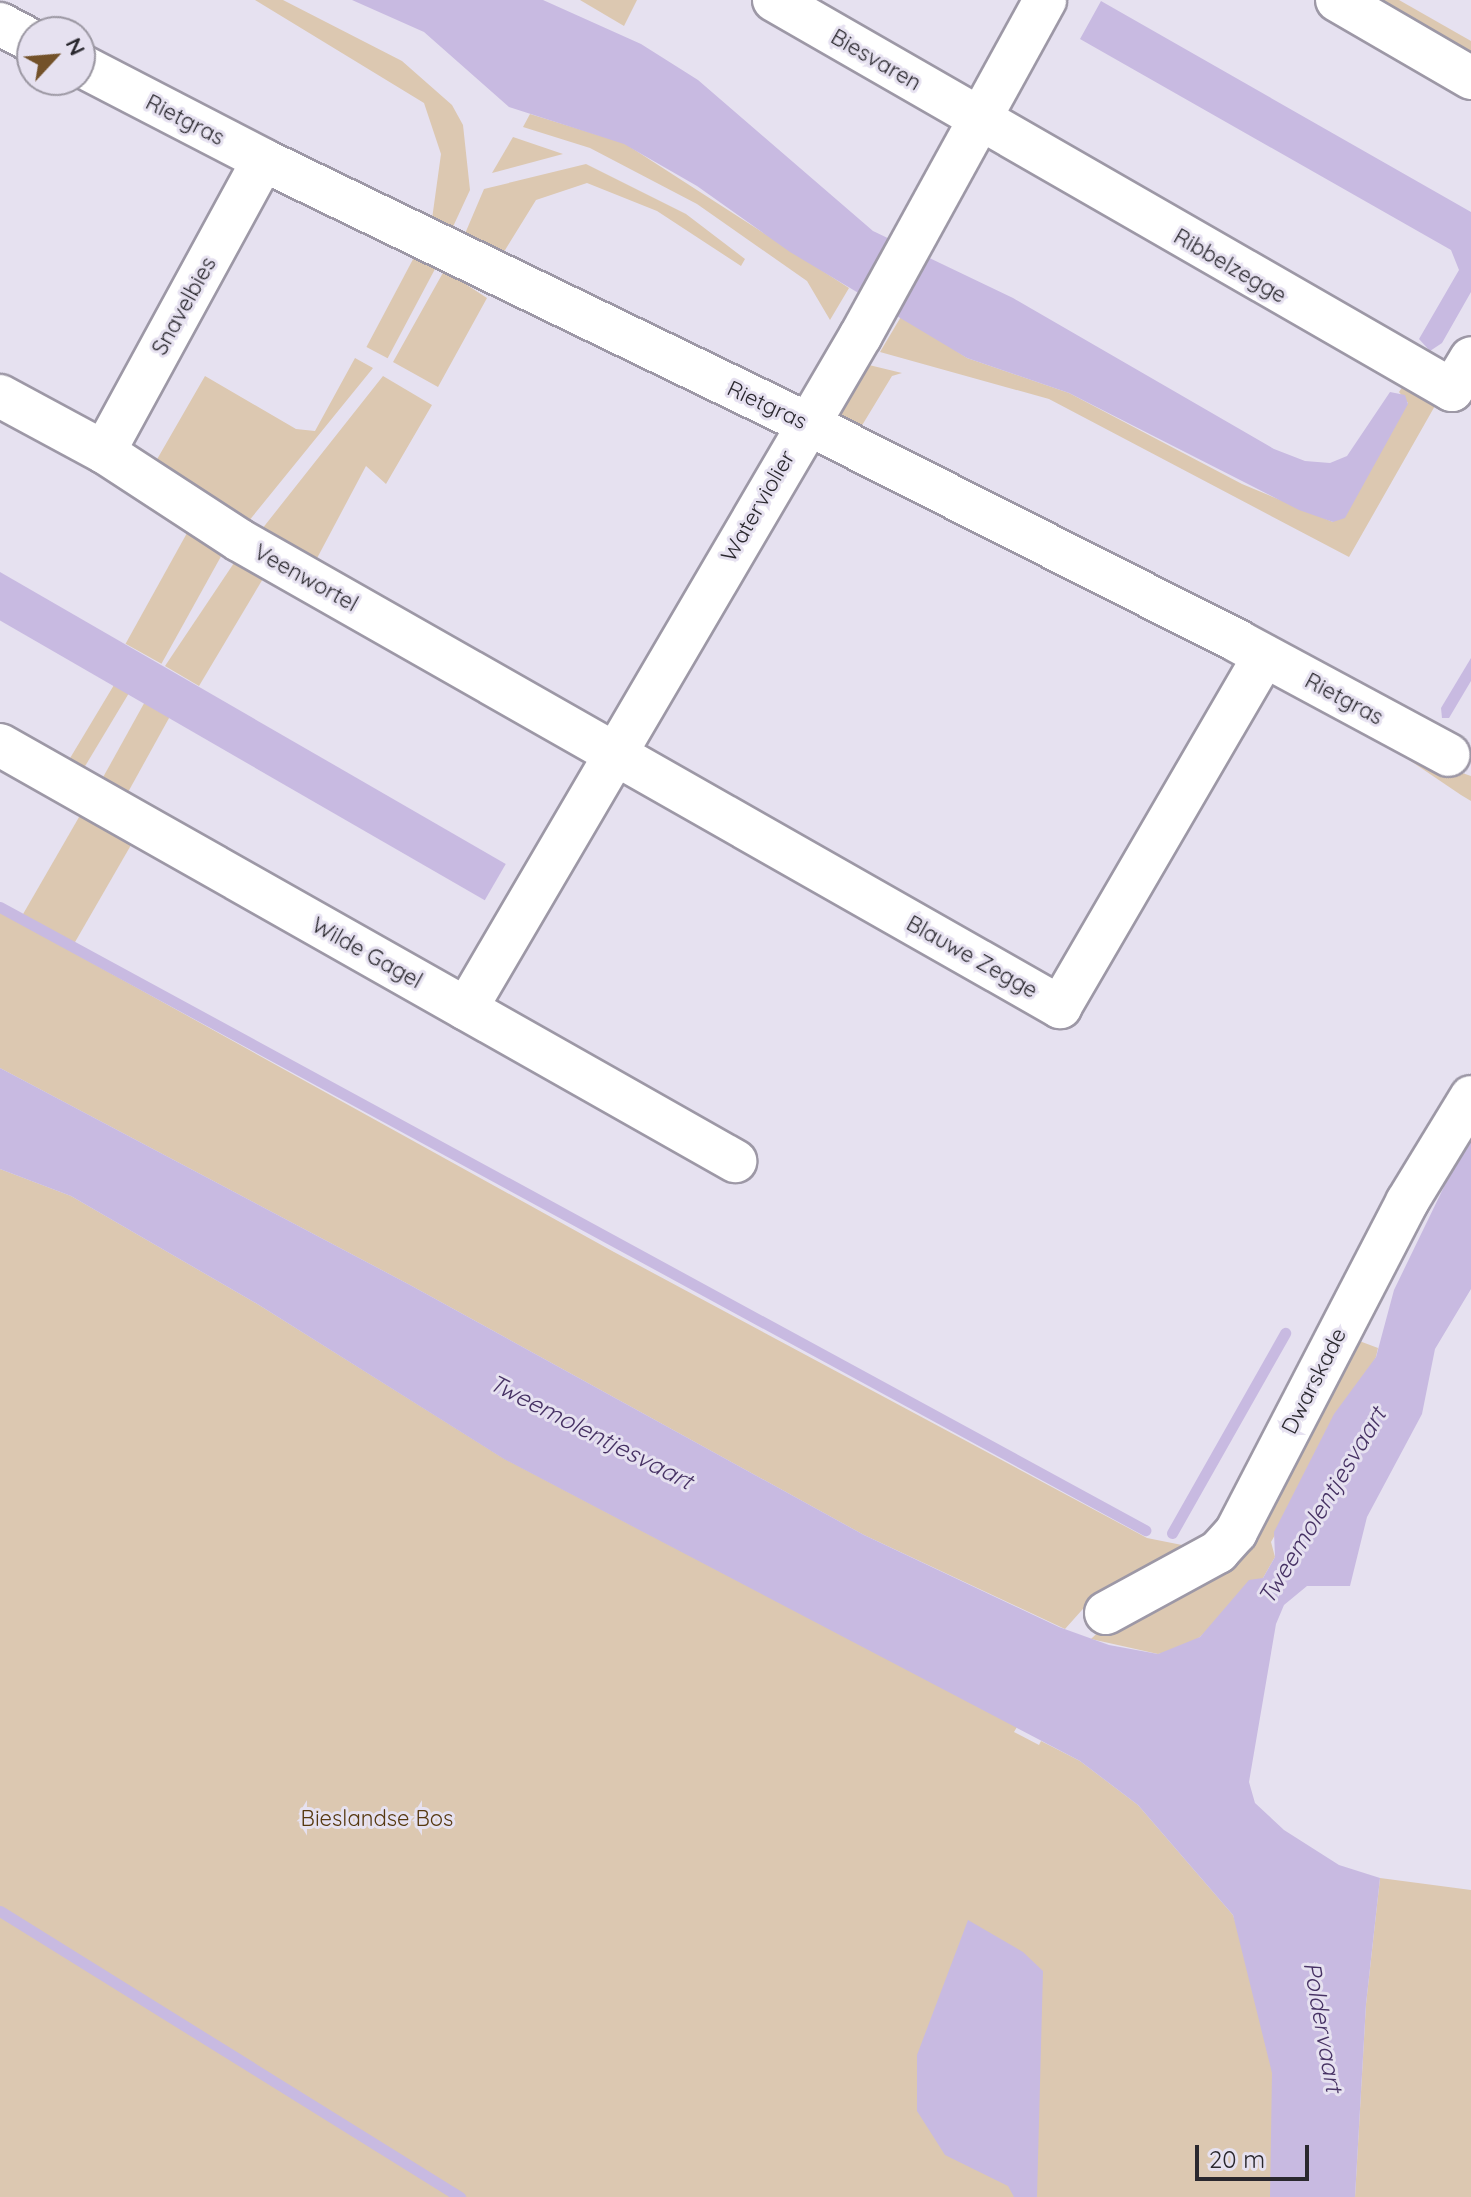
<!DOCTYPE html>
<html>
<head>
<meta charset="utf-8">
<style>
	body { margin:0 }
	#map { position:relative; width:1471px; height:2197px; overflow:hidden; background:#e6e1f0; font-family:Quicksand,sans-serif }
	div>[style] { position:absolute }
	.green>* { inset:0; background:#dcc8b1; transform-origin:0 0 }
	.water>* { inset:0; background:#c8bae1; transform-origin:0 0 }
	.stream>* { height:11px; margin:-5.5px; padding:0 5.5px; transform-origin:5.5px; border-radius:5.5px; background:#c8bae1 }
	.roads { filter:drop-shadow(2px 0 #9d98a6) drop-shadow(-2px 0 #9d98a6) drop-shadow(0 2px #9d98a6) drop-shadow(0 -2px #9d98a6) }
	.street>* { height:42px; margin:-21px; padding:0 21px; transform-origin:21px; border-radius:21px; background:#fff }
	span { translate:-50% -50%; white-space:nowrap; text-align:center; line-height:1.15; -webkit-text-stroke:6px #e6e1f0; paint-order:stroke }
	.street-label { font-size:22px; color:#2a282e }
	.park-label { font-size:22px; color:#563810 }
	.water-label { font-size:24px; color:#473264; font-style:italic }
	.north { position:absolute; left:16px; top:16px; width:80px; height:80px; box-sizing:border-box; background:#e6e1f0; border:2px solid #9b97a2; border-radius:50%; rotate:64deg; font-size:22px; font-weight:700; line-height:32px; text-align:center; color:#2a282e }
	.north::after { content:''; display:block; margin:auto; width:28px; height:36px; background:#735129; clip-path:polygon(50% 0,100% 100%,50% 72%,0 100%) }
	.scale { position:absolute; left:1195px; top:2145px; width:114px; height:36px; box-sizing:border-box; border:4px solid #2a282e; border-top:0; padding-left:10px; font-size:24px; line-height:28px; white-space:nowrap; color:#2a282e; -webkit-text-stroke:6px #e6e1f0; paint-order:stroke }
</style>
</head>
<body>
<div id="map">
	<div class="green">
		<div style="clip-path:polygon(255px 0,283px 0,402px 61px,452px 105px,463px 125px,470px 190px,451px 231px,432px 219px,441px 154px,424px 103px)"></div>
		<div style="clip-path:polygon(580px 0,637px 0,624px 26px)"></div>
		<div style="clip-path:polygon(1381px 0,1399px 0,1471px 41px,1471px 52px)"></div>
		<div style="clip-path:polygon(530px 114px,624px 143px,849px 288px,830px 320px,807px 281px,697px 204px,590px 148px,523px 127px)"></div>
		<div style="clip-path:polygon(513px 137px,563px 154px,492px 173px)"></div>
		<div style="clip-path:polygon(586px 164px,686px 214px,745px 259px,741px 266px,657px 211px,587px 183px,536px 200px,502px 255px,464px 236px,484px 189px)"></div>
		<div style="left:419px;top:248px;width:24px;height:112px;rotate:28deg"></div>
		<div style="clip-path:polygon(449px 262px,473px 272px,467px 285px,487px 298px,438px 387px,393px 362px)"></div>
		<div style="clip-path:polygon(902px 315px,967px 358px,1069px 393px,1242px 484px,1333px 522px,1408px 403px,1399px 392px,1407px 380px,1440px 397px,1349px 557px,1049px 399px,880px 352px)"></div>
		<div style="clip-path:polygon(355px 358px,373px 368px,248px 522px,152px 468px,205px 376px,296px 429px,315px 431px)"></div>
		<div style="clip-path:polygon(869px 365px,902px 373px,892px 376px,858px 432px,846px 426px,840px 414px)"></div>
		<div style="clip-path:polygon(383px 376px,432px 405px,386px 484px,366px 466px,315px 562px,262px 529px)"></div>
		<div style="left:192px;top:524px;width:41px;height:137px;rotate:29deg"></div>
		<div style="clip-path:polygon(242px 551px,270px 567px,199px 686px,165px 666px)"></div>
		<div style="left:117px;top:680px;width:17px;height:99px;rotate:31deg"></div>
		<div style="left:147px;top:698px;width:29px;height:99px;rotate:29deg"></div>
		<div style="clip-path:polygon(1393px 749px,1471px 776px,1471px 801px,1461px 795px)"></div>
		<div style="left:86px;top:805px;width:59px;height:129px;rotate:30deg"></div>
		<div style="clip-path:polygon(0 912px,614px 1252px,1147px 1538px,1202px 1549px,1090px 1601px,1065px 1629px,864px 1535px,410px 1285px,0 1068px)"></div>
		<div style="clip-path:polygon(0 1169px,71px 1196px,259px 1305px,503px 1458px,1017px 1727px,1014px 1732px,1039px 1745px,1041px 1741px,1080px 1761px,1138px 1805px,1233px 1915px,1282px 2061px,1281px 2197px,0 2197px)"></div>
		<div style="clip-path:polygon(1354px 1339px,1378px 1348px,1376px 1357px,1271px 1542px,1275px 1557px,1263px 1578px,1200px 1637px,1182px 1648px,1158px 1654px,1091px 1639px,1108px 1623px,1218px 1563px)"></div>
		<div style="clip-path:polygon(1380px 1878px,1471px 1890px,1471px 2197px,1355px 2197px,1366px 2004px)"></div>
	</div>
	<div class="water">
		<div style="clip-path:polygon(352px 0,543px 0,641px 44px,698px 80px,873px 231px,1013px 298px,1274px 449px,1305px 461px,1330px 463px,1347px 456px,1390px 392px,1405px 395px,1408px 404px,1345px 518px,1333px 522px,1299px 510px,1069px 393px,967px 358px,790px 252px,697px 186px,624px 144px,509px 107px,424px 32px)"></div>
		<div style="clip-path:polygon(1101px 1px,1471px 212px,1471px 292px,1442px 343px,1430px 351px,1419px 339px,1459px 270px,1451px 250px,1080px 39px)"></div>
		<div style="left:0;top:572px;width:584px;height:42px;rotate:30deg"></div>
		<div style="clip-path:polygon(1471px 658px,1471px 681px,1449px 718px,1442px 718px,1441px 708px)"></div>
		<div style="clip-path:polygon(0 1068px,410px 1285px,864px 1535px,1059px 1627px,1109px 1645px,1158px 1654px,1200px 1637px,1249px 1580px,1263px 1578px,1275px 1557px,1274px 1532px,1334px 1414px,1376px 1357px,1394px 1290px,1471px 1131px,1471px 1289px,1435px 1349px,1422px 1414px,1367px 1517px,1350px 1586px,1307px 1586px,1284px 1605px,1276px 1624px,1249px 1782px,1255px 1803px,1284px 1830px,1339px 1865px,1380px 1878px,1366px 2004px,1355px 2197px,1270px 2197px,1272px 2073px,1233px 1915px,1138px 1805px,1080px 1761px,504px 1459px,259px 1305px,71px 1196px,0 1169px)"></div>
		<div style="clip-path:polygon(968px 1920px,1023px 1952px,1043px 1971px,1037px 2197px,1014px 2197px,1008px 2186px,945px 2155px,917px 2111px,917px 2055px)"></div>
	</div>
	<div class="stream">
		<div style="left:0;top:907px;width:1304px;rotate:28.55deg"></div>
		<div style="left:1172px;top:1533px;width:230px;rotate:-60.5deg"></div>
		<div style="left:0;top:1911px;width:542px;rotate:31.87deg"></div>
	</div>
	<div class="roads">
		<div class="street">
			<div style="left:774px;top:0;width:782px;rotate:29.91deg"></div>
			<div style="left:1452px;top:390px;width:37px;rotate:-59deg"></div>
			<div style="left:1337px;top:0;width:155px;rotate:30.2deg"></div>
			<div style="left:0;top:24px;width:36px;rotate:28deg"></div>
			<div style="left:80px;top:65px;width:206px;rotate:27.4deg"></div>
			<div style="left:263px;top:160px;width:603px;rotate:25.84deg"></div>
			<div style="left:806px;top:423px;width:485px;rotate:26.8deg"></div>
			<div style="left:1239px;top:642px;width:238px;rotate:28.3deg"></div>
			<div style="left:0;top:396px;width:118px;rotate:28.3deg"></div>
			<div style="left:104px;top:452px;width:161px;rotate:33.1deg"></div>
			<div style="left:239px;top:540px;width:945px;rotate:29.63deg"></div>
			<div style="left:1060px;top:1007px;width:406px;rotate:-59.8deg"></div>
			<div style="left:104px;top:452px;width:332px;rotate:-61.4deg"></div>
			<div style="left:0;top:745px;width:845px;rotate:29.51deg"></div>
			<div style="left:466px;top:1009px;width:781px;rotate:-59.63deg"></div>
			<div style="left:861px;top:335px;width:382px;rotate:-61.2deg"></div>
			<div style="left:1106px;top:1613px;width:128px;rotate:-28.6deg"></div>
			<div style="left:1218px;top:1552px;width:27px;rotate:-48deg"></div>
			<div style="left:1236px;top:1532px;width:372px;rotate:-62.6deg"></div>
			<div style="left:1407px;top:1202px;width:123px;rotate:-58.6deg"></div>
		</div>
	</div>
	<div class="street-label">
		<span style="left:876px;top:60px;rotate:30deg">Biesvaren</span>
		<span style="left:185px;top:120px;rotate:27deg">Rietgras</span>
		<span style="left:1230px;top:266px;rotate:30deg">Ribbelzegge</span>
		<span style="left:184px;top:306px;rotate:-61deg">Snavelbies</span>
		<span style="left:767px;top:405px;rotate:25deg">Rietgras</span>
		<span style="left:758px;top:506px;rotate:-60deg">Waterviolier</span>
		<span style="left:306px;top:578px;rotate:29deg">Veenwortel</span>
		<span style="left:1344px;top:699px;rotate:28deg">Rietgras</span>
		<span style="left:367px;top:953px;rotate:29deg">Wilde Gagel</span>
		<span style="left:972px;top:957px;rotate:29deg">Blauwe Zegge</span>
		<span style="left:1314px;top:1381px;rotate:-63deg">Dwarskade</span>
	</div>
	<div class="park-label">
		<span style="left:377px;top:1819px">Bieslandse Bos</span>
	</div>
	<div class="water-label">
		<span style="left:591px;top:1432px;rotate:27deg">Tweemolentjesvaart</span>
		<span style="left:1322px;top:1506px;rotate:-59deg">Tweemolentjesvaart</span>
		<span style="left:1323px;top:2027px;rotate:80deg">Poldervaart</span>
	</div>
	<div class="north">N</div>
	<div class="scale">20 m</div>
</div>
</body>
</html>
